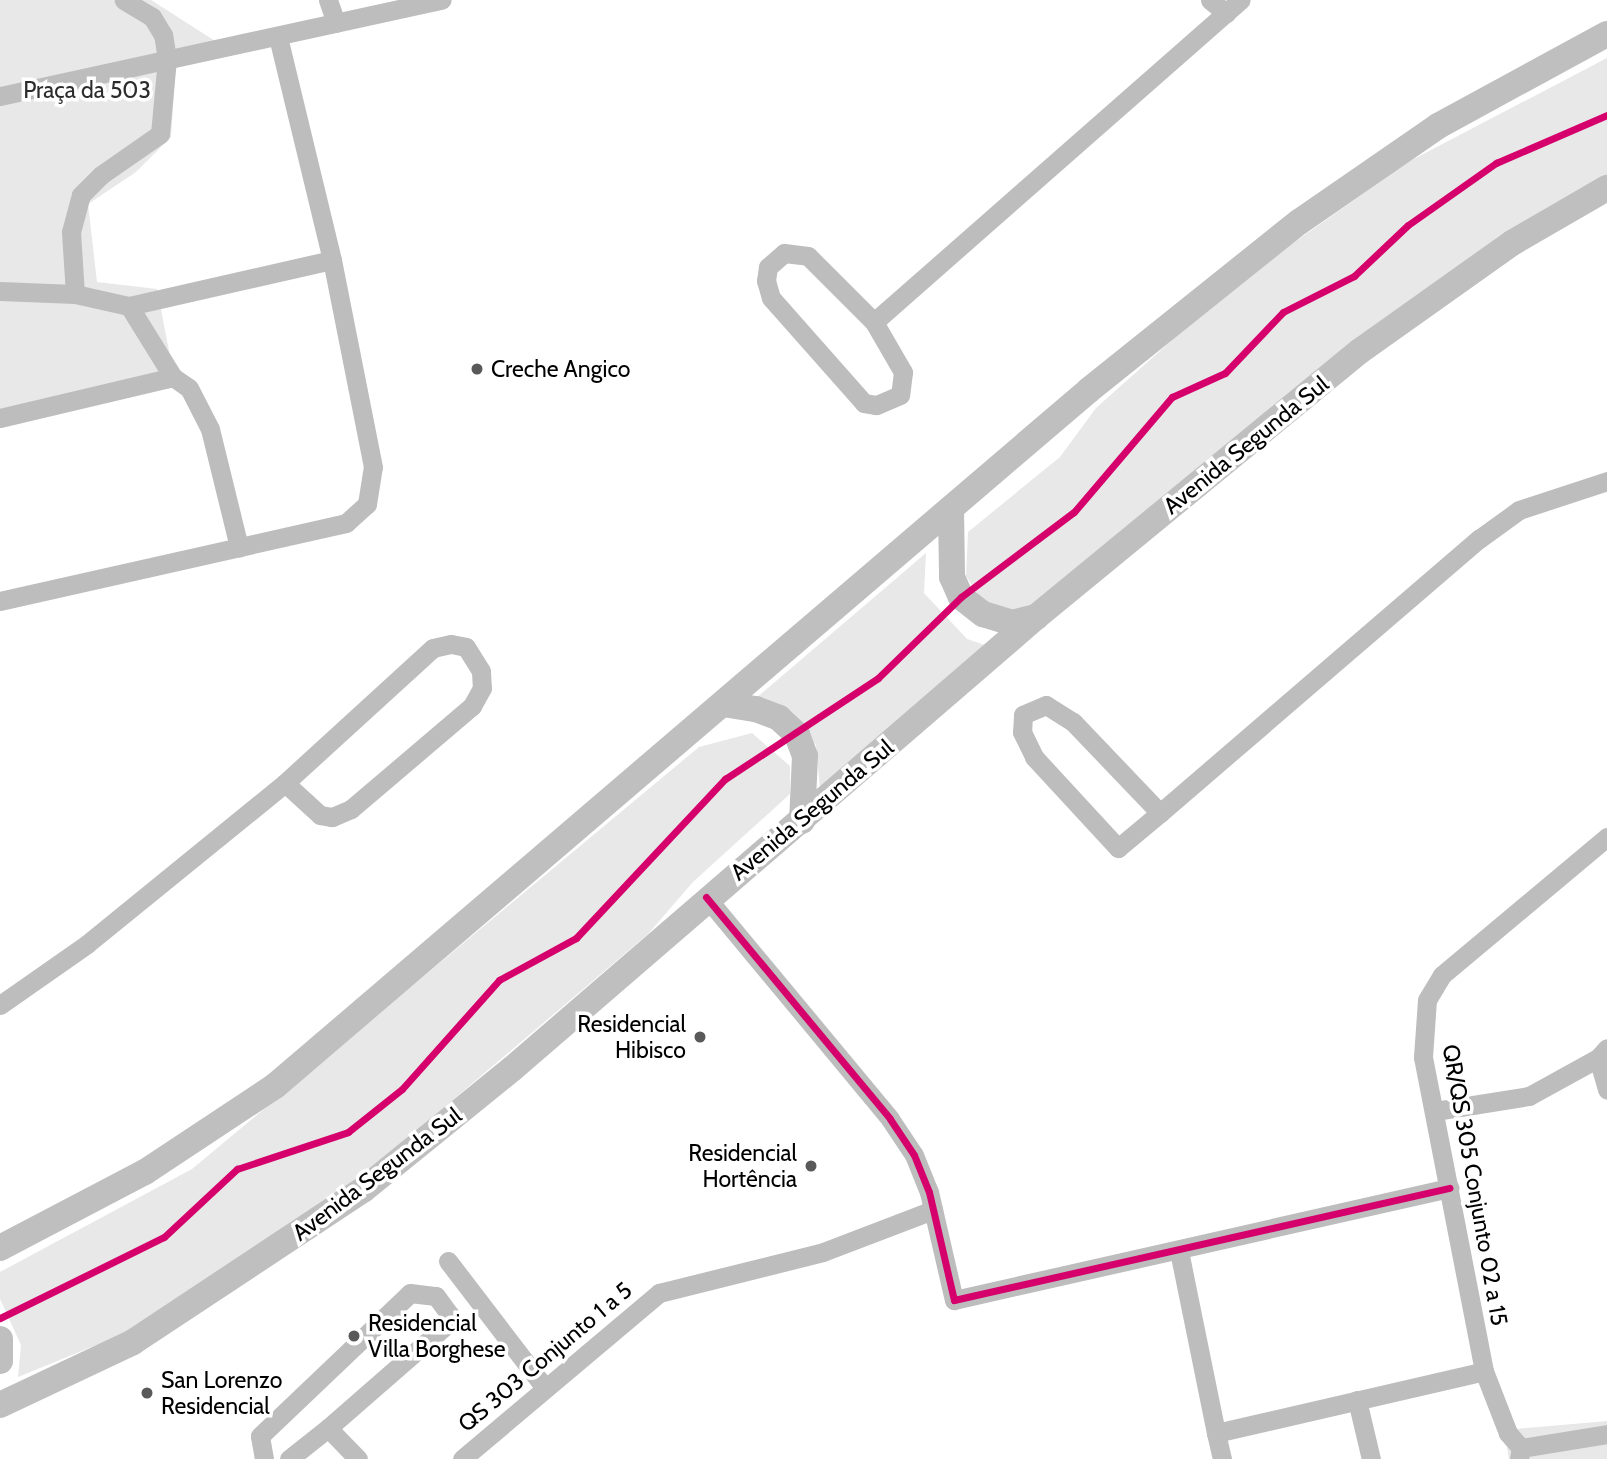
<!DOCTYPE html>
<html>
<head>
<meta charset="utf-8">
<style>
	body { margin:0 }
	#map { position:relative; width:1607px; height:1459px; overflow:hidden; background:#fff; font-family:Cabin,sans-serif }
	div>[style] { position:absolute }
	.green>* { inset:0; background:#e8e8e8 }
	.minor>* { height:19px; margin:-9.5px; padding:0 9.5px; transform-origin:9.5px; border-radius:9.5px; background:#bdbdbd }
	.secondary>* { height:26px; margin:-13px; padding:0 13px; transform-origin:13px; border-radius:13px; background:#bfbfbf }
	.cycleway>* { height:7px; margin:-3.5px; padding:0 3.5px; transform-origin:3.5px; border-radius:3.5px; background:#d6006c }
	.dots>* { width:19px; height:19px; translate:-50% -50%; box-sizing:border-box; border:4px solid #fff; border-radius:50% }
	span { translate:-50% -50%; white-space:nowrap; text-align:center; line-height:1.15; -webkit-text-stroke:7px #fff; paint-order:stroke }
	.park-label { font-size:23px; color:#2c2c2c }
	.poi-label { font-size:23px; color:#000 }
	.left { translate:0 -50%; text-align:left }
	.right { translate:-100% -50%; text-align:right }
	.street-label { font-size:23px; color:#000 }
</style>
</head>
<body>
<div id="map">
	<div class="green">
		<div style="clip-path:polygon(0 0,151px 0,234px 53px,176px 64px,171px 137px,136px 172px,88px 204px,97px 282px,157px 289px,176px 387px,0 424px)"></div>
		<div style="clip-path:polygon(1607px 58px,1607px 178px,1037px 607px,1006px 614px,983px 602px,966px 576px,968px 532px,1060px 457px,1096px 408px,1236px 283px,1410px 161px)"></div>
		<div style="clip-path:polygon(926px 553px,924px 593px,967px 639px,994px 648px,820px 789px,816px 745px,788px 716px,755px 699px)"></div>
		<div style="clip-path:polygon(752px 733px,790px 766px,790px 794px,693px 882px,648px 934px,367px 1173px,126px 1333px,18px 1377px,21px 1345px,0 1299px,0 1272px,192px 1169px,699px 747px)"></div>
		<div style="clip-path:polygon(1607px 1421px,1607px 1459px,1509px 1459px,1504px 1430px)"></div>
	</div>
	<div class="minor">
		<div style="left:328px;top:0;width:24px;rotate:71deg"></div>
		<div style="left:1210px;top:0;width:21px;rotate:39deg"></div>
		<div style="left:0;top:96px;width:452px;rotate:-12.3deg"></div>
		<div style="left:784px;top:253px;width:24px;rotate:7deg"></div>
		<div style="left:808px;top:256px;width:93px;rotate:45deg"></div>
		<div style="left:874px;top:322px;width:58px;rotate:59.9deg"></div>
		<div style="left:903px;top:372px;width:23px;rotate:97deg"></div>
		<div style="left:900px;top:395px;width:26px;rotate:157deg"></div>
		<div style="left:876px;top:405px;width:12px;rotate:-171deg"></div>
		<div style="left:864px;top:403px;width:140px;rotate:-131.5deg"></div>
		<div style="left:771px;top:298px;width:18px;rotate:-106deg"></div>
		<div style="left:766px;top:281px;width:14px;rotate:-82deg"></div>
		<div style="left:768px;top:267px;width:21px;rotate:-41deg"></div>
		<div style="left:0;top:291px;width:75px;rotate:2.3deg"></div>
		<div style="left:75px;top:294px;width:55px;rotate:12.5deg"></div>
		<div style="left:129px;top:306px;width:84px;rotate:58.2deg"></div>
		<div style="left:75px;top:294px;width:62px;rotate:-93.7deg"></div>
		<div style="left:71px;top:232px;width:38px;rotate:-75deg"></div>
		<div style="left:81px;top:195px;width:28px;rotate:-45deg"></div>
		<div style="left:101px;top:175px;width:72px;rotate:-34.8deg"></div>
		<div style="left:160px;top:134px;width:75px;rotate:-84.7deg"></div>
		<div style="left:167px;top:59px;width:24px;rotate:-99deg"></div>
		<div style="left:163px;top:35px;width:21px;rotate:-121deg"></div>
		<div style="left:152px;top:17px;width:33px;rotate:-149deg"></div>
		<div style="left:129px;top:306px;width:208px;rotate:-12.8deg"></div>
		<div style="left:874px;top:322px;width:488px;rotate:-41.3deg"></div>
		<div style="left:0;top:418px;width:178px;rotate:-13.3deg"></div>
		<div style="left:173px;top:377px;width:19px;rotate:35deg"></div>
		<div style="left:189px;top:388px;width:46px;rotate:62.9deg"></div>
		<div style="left:210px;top:429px;width:122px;rotate:76.2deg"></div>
		<div style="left:0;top:601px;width:355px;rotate:-12.7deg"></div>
		<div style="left:346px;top:523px;width:28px;rotate:-42deg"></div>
		<div style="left:367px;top:504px;width:37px;rotate:-81deg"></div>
		<div style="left:373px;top:467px;width:211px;rotate:-101.2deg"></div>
		<div style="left:332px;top:260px;width:230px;rotate:-103.6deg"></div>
		<div style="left:451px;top:644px;width:15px;rotate:11deg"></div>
		<div style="left:466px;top:647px;width:28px;rotate:58deg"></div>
		<div style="left:481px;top:671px;width:17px;rotate:87deg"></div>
		<div style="left:482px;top:688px;width:21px;rotate:119deg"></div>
		<div style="left:472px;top:706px;width:159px;rotate:139.6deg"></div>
		<div style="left:351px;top:809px;width:21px;rotate:157deg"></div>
		<div style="left:332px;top:817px;width:12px;rotate:-171deg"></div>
		<div style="left:320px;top:815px;width:47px;rotate:-137.6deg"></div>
		<div style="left:285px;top:783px;width:200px;rotate:-42.4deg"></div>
		<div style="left:433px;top:648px;width:18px;rotate:-13deg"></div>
		<div style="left:1160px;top:813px;width:126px;rotate:-133.7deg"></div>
		<div style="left:1073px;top:722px;width:32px;rotate:-148deg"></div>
		<div style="left:1046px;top:705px;width:25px;rotate:157deg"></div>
		<div style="left:1023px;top:715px;width:17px;rotate:93deg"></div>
		<div style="left:1022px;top:732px;width:28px;rotate:64deg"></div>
		<div style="left:1034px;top:757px;width:124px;rotate:47.3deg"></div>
		<div style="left:1118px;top:848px;width:55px;rotate:-39.8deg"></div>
		<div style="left:1160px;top:813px;width:421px;rotate:-40.7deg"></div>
		<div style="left:1479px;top:539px;width:49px;rotate:-35.9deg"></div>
		<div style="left:1519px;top:510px;width:93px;rotate:-18.2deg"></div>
		<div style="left:706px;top:897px;width:288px;rotate:50.3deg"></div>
		<div style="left:890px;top:1119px;width:43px;rotate:56.3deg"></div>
		<div style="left:914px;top:1155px;width:40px;rotate:68deg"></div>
		<div style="left:929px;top:1192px;width:111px;rotate:77deg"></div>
		<div style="left:954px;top:1300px;width:508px;rotate:-12.75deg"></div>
		<div style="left:0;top:1005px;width:106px;rotate:-35deg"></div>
		<div style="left:87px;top:944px;width:255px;rotate:-39.1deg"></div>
		<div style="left:1598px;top:1058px;width:33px;rotate:74deg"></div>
		<div style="left:1435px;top:1111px;width:95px;rotate:-9.1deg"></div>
		<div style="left:1529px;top:1096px;width:79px;rotate:-28.8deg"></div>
		<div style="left:1598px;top:1058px;width:13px;rotate:-48deg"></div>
		<div style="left:1179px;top:1251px;width:186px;rotate:78.5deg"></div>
		<div style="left:448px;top:1261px;width:160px;rotate:52.6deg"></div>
		<div style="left:1357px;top:1400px;width:61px;rotate:76.7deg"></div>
		<div style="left:1521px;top:1448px;width:87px;rotate:-9.2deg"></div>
		<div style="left:264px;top:1459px;width:23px;rotate:-100deg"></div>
		<div style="left:260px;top:1436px;width:207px;rotate:-43.6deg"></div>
		<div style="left:410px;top:1293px;width:26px;rotate:7deg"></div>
		<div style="left:436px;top:1296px;width:24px;rotate:54deg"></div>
		<div style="left:450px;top:1315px;width:12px;rotate:114deg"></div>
		<div style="left:445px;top:1326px;width:155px;rotate:138.9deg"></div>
		<div style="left:328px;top:1428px;width:43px;rotate:45.9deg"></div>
		<div style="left:289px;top:1459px;width:50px;rotate:-38.5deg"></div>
		<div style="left:462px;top:1459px;width:258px;rotate:-40.1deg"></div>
		<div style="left:659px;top:1293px;width:169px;rotate:-14deg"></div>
		<div style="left:823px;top:1252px;width:118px;rotate:-20.9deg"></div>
		<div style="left:1222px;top:1459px;width:27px;rotate:-103deg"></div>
		<div style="left:1216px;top:1433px;width:275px;rotate:-13deg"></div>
		<div style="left:1519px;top:1459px;width:11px;rotate:-80deg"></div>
		<div style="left:1521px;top:1448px;width:20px;rotate:-131deg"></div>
		<div style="left:1508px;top:1433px;width:66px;rotate:-111.2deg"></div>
		<div style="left:1484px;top:1371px;width:320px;rotate:-101deg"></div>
		<div style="left:1423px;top:1057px;width:57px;rotate:-86deg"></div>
		<div style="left:1427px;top:1000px;width:29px;rotate:-59deg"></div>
		<div style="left:1442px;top:975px;width:215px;rotate:-39.9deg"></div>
	</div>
	<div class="secondary">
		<div style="left:951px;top:510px;width:67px;rotate:89.1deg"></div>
		<div style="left:952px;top:577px;width:22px;rotate:66deg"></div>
		<div style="left:961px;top:597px;width:28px;rotate:38deg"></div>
		<div style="left:983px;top:614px;width:30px;rotate:17deg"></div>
		<div style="left:1012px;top:623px;width:25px;rotate:-14deg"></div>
		<div style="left:723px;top:704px;width:33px;rotate:9deg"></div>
		<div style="left:756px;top:709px;width:25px;rotate:21deg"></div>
		<div style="left:779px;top:718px;width:25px;rotate:43deg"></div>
		<div style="left:797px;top:735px;width:22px;rotate:69deg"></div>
		<div style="left:805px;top:756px;width:65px;rotate:92.6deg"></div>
		<div style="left:0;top:1248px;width:164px;rotate:-27.7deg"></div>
		<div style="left:145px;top:1172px;width:156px;rotate:-33.5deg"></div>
		<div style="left:275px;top:1086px;width:1071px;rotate:-40.53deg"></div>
		<div style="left:1089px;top:390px;width:269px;rotate:-38.7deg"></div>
		<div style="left:1299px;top:222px;width:169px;rotate:-34.6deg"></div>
		<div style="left:1438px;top:126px;width:192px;rotate:-28.6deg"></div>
		<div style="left:0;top:1339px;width:22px;rotate:90deg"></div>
		<div style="left:0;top:1405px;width:147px;rotate:-25.3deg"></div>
		<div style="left:133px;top:1342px;width:276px;rotate:-33.5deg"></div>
		<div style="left:363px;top:1190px;width:192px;rotate:-39.1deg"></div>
		<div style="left:512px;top:1069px;width:692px;rotate:-40.78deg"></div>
		<div style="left:1036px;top:617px;width:419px;rotate:-39.4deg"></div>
		<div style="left:1360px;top:351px;width:186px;rotate:-35.4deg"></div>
		<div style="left:1512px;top:243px;width:110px;rotate:-30.1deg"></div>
	</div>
	<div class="cycleway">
		<div style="left:706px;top:897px;width:288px;rotate:50.3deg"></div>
		<div style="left:890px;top:1119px;width:43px;rotate:56.3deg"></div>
		<div style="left:914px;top:1155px;width:40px;rotate:68deg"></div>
		<div style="left:929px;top:1192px;width:111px;rotate:77deg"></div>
		<div style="left:954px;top:1300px;width:508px;rotate:-12.75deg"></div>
		<div style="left:0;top:1318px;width:183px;rotate:-26.3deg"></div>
		<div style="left:164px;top:1237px;width:100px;rotate:-43deg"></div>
		<div style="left:237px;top:1169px;width:117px;rotate:-18.4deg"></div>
		<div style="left:348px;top:1132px;width:69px;rotate:-38.5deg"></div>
		<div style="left:402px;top:1089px;width:146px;rotate:-48.3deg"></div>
		<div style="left:499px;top:980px;width:88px;rotate:-28.6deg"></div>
		<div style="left:576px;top:938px;width:218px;rotate:-46.9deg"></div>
		<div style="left:725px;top:779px;width:183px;rotate:-33.4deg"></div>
		<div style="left:878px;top:678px;width:116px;rotate:-44.3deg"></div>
		<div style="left:961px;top:597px;width:141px;rotate:-37deg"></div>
		<div style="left:1074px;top:512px;width:151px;rotate:-49.6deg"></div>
		<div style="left:1172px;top:397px;width:58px;rotate:-24.4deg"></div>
		<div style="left:1225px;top:373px;width:84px;rotate:-46.4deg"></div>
		<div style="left:1283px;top:312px;width:80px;rotate:-26.9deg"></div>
		<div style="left:1354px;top:276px;width:74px;rotate:-43.4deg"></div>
		<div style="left:1408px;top:225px;width:108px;rotate:-35.2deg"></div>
		<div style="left:1496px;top:163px;width:121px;rotate:-23.4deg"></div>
	</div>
	<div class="dots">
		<div style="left:477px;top:369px;background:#595959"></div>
		<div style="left:700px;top:1037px;background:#595959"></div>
		<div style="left:811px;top:1166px;background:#595959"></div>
		<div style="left:354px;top:1336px;background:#595959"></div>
		<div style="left:147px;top:1393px;background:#595959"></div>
	</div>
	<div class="park-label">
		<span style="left:87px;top:90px">Praça da 503</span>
	</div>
	<div class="poi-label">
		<span class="left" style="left:491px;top:369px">Creche Angico</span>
		<span class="right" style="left:686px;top:1037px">Residencial<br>Hibisco</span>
		<span class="right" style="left:797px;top:1166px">Residencial<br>Hortência</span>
		<span class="left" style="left:368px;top:1336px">Residencial<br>Villa Borghese</span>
		<span class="left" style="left:161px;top:1393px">San Lorenzo<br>Residencial</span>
	</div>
	<div class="street-label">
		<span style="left:1246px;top:445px;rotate:-39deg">Avenida Segunda Sul</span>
		<span style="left:812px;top:810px;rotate:-40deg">Avenida Segunda Sul</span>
		<span style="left:377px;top:1174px;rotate:-37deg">Avenida Segunda Sul</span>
		<span style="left:1475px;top:1185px;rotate:80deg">QR/QS 305 Conjunto 02 a 15</span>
		<span style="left:545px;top:1357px;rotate:-40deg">QS 303 Conjunto 1 a 5</span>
	</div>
</div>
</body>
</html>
